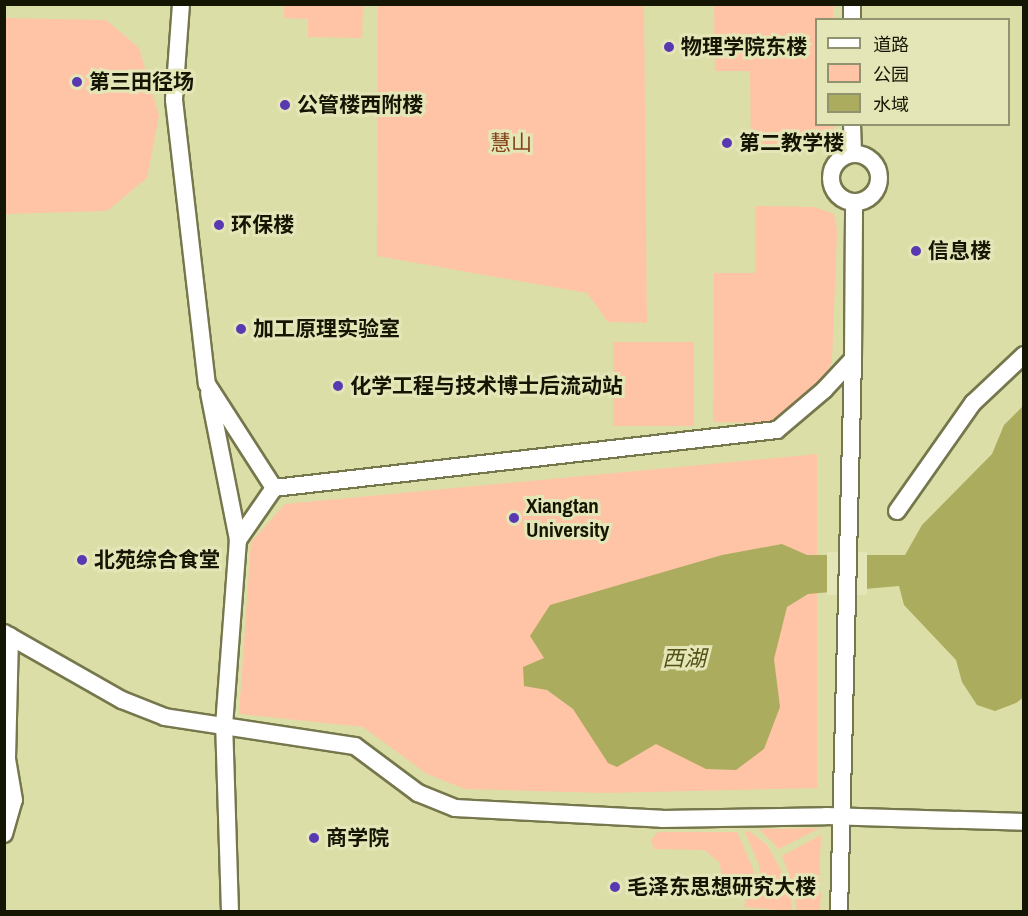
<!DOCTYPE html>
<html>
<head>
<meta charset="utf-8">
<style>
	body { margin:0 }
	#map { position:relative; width:1028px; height:916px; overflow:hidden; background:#e4e6b7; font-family:"Archivo Narrow","Noto Sans SC",sans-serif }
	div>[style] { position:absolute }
	.built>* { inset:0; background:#dcdea7 }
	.green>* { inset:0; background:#fec4a5; transform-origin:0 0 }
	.water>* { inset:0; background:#abac5e }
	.pier>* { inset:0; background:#e4e6b7; transform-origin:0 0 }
	.roads { filter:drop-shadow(2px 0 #76774c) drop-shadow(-2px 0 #76774c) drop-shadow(0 2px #76774c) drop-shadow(0 -2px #76774c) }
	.minor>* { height:16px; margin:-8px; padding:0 8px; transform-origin:8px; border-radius:8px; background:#fff }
	.minor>.ring { margin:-8px; padding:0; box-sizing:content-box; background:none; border:16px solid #fff; border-radius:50% }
	.dots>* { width:16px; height:16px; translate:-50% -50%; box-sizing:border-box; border:3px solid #e4e6b7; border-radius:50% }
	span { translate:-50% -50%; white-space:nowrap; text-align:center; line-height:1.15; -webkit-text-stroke:6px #e4e6b7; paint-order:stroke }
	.poi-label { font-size:21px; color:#151504; font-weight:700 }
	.left { translate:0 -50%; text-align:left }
	.park-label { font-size:21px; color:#844219 }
	.water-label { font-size:22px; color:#525217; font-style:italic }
	.frame { position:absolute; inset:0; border:6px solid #151504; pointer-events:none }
	.legend { position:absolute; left:815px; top:18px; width:195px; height:108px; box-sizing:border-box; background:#e4e6b7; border:2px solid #91926f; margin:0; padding:8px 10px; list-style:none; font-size:18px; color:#151504 }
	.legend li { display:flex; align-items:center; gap:12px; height:30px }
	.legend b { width:30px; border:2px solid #91926f }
</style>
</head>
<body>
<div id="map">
	<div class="built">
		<div style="clip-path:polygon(evenodd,5px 5px,1023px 5px,1023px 911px,5px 911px,5px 5px,816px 20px,1008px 20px,1008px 124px,816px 124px,816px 20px)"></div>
	</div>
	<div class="green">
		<div style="clip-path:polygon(284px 5px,363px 5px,362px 38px,308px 37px,308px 19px,284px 18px)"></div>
		<div style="clip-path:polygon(378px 5px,644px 5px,647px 323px,608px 322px,587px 293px,377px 256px)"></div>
		<div style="clip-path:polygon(714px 5px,833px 5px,833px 19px,816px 20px,816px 124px,834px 125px,831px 140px,824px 147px,751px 149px,750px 71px,715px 71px)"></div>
		<div style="clip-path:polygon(4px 18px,106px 20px,139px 48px,159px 116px,147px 178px,107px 211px,5px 214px)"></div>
		<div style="clip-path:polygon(755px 206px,814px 207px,834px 214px,837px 231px,832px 362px,820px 385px,773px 423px,713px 422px,714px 273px,755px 273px)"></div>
		<div style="left:613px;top:342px;width:81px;height:84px"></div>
		<div style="clip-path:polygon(817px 454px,817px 788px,605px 793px,465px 789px,427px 774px,363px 727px,239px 714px,251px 542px,285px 504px)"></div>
		<div style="clip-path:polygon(820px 828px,779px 849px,759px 829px)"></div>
		<div style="clip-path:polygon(749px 831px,767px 845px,788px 883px,760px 881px,759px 865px,745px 832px)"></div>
		<div style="clip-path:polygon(658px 832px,737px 832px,753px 869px,753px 881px,750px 884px,724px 883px,719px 862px,704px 850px,654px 849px,651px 840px)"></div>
		<div style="clip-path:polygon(821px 835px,819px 885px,793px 884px,782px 856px)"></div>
		<div style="clip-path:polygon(750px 889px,790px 892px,792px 911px,744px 907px)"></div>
		<div style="clip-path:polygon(794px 892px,821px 892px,820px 911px,797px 911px)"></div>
	</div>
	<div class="water">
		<div style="clip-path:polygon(1023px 406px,1024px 697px,1016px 703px,995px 711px,977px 705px,962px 682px,956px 660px,904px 605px,899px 586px,808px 594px,787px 607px,774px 659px,780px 707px,764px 749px,736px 770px,706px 769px,656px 744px,617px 767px,608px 763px,573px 709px,547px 690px,524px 686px,523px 667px,544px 658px,530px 636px,550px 605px,722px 555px,782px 544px,807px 555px,905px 555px,922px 525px,992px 454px,1004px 425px)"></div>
	</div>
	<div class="pier">
		<div style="left:827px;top:552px;width:40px;height:43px"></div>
	</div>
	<div class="roads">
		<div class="minor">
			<div style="left:181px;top:4px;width:96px;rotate:94.2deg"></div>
			<div style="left:174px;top:100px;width:286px;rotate:83.4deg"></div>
			<div style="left:207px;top:384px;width:124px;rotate:57.2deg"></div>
			<div style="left:274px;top:488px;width:506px;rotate:-6.58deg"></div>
			<div style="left:777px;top:430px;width:62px;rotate:-40.4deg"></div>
			<div style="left:824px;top:390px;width:42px;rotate:-46.9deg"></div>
			<div style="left:853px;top:359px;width:156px;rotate:-89.6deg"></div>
			<div style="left:852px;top:4px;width:16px;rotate:90deg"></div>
			<div style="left:852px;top:124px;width:30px;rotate:88deg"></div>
			<div class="ring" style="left:831px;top:154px;width:32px;height:32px"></div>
			<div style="left:209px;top:393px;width:150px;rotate:78.8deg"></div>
			<div style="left:897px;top:511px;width:132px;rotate:-54.9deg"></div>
			<div style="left:973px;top:403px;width:70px;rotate:-43.3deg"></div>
			<div style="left:4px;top:633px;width:136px;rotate:29.6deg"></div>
			<div style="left:122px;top:700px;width:46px;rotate:21.6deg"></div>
			<div style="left:165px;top:717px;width:192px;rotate:8.7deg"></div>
			<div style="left:355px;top:746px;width:79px;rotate:36.7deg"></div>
			<div style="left:418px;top:793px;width:40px;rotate:22deg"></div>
			<div style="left:455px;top:808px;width:207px;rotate:3deg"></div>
			<div style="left:662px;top:819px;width:164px;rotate:-1deg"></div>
			<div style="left:826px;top:816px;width:198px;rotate:1.7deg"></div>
			<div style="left:4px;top:834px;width:35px;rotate:-74deg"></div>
			<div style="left:14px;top:800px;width:42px;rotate:-99.7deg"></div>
			<div style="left:7px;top:759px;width:123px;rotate:-88.6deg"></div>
			<div style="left:230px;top:912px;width:186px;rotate:-91.8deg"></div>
			<div style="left:224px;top:726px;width:187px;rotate:-85.7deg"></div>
			<div style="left:238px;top:540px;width:63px;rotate:-55.3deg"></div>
			<div style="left:839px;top:912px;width:553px;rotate:-88.55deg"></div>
		</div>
	</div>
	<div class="dots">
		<div style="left:669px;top:47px;background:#5839b1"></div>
		<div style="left:77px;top:82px;background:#5839b1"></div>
		<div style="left:285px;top:105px;background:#5839b1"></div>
		<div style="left:727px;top:143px;background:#5839b1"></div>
		<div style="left:219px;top:225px;background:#5839b1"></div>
		<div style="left:916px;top:251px;background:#5839b1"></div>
		<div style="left:241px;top:329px;background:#5839b1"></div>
		<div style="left:338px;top:386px;background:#5839b1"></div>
		<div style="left:514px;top:518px;background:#5839b1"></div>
		<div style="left:82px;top:560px;background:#5839b1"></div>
		<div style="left:314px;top:838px;background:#5839b1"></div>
		<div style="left:615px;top:887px;background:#5839b1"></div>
	</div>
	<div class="poi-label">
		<span class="left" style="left:681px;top:47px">物理学院东楼</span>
		<span class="left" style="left:89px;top:82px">第三田径场</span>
		<span class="left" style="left:297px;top:105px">公管楼西附楼</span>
		<span class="left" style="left:739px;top:143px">第二教学楼</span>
		<span class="left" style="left:231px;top:225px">环保楼</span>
		<span class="left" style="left:928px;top:251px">信息楼</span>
		<span class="left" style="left:253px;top:329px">加工原理实验室</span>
		<span class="left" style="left:350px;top:386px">化学工程与技术博士后流动站</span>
		<span class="left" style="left:526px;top:518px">Xiangtan<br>University</span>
		<span class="left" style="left:94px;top:560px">北苑综合食堂</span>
		<span class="left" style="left:326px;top:838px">商学院</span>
		<span class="left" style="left:627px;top:887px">毛泽东思想研究大楼</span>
	</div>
	<div class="park-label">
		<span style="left:511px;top:143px">慧山</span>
	</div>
	<div class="water-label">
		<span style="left:684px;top:659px">西湖</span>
	</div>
	<div class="frame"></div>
	<ul class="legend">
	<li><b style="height:8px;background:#fff"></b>道路</li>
	<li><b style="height:16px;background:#fec4a5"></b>公园</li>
	<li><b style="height:16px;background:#abac5e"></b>水域</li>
	</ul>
</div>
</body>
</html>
